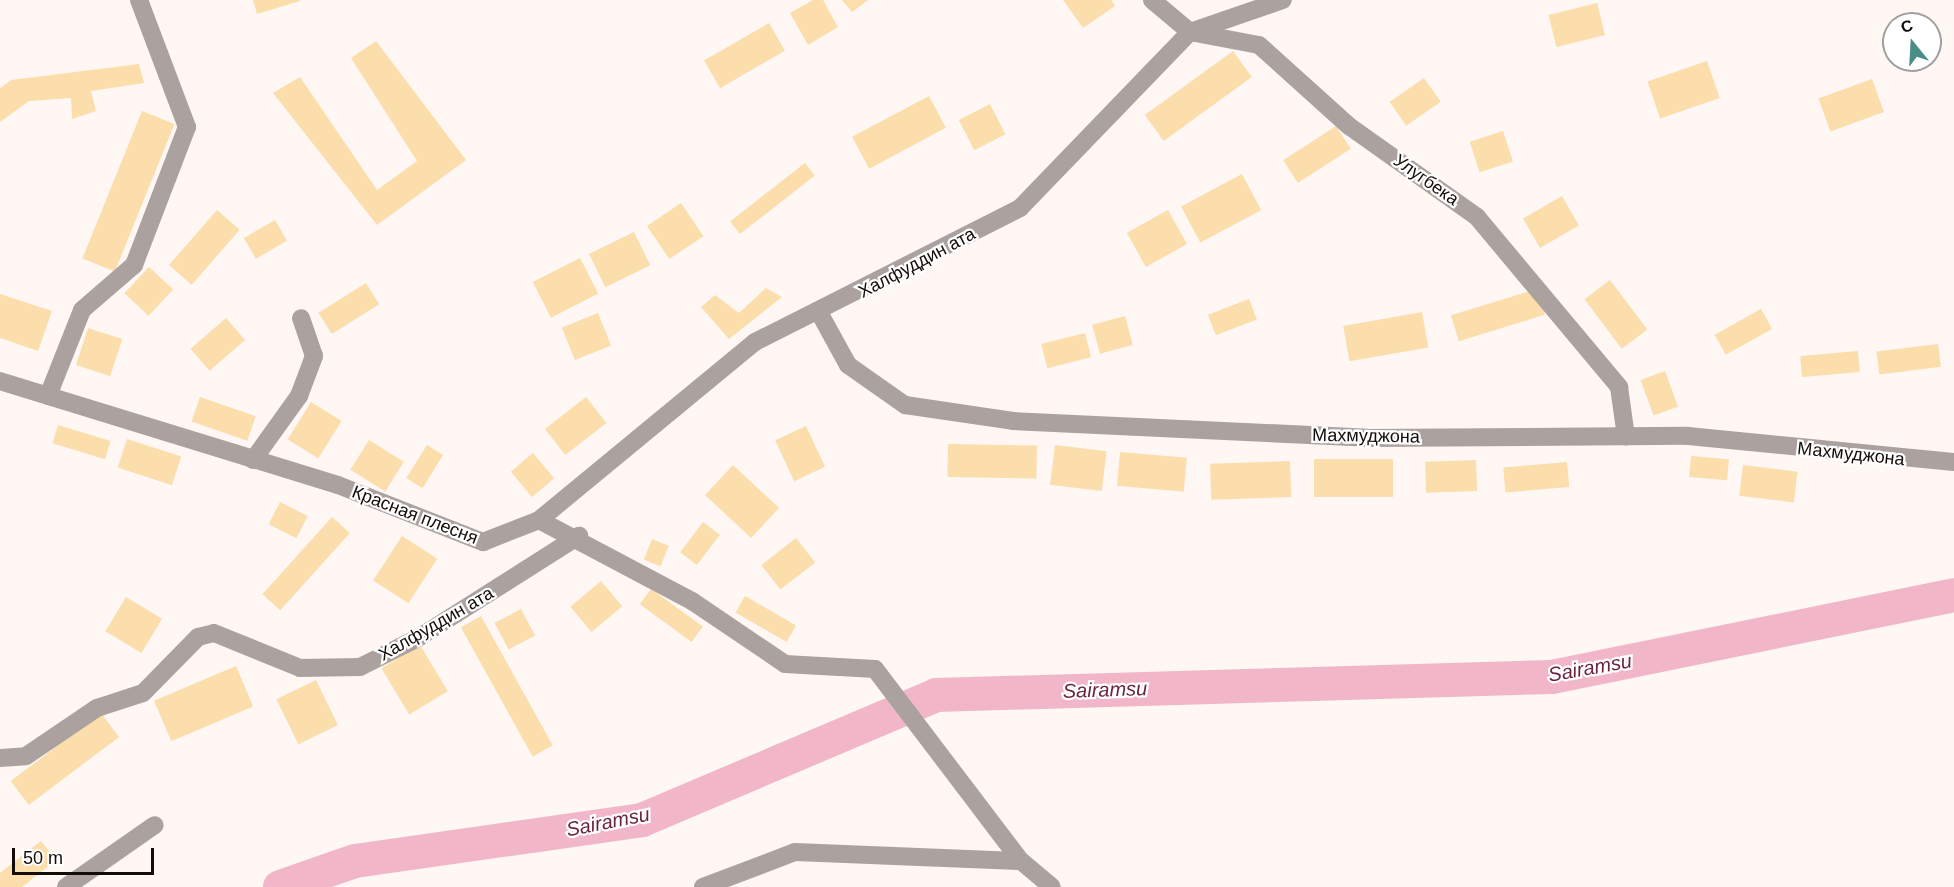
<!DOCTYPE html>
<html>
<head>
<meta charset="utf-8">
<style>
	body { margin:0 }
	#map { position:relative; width:1954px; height:887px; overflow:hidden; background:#fef7f3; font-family:Helvetica,sans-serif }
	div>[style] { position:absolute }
	.river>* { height:34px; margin:-17px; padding:0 17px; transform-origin:17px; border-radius:17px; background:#f1b7c9 }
	.building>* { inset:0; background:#fcddac; transform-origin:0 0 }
	.minor>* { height:18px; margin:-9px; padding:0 9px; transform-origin:9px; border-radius:9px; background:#aba2a0 }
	span { translate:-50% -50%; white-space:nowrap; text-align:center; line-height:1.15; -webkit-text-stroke:4.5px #fff; paint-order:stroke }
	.street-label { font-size:18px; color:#130d0a }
	.water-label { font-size:20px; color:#692540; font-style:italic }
	.north { position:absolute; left:1882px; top:12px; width:60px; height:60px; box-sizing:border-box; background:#fff; border:2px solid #a19e9d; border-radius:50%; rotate:342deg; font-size:16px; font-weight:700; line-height:24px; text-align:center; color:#130d0a }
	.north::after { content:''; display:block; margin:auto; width:21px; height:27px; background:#488e86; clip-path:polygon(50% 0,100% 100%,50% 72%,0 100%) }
	.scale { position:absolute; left:12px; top:848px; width:142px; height:27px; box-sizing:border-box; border:3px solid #130d0a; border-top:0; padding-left:8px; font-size:18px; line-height:21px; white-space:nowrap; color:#130d0a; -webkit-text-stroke:4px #fff; paint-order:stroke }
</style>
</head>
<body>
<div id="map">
	<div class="river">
		<div style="left:280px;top:887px;width:79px;rotate:-19.1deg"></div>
		<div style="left:355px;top:861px;width:290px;rotate:-8.1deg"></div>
		<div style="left:642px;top:820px;width:319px;rotate:-23deg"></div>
		<div style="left:936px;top:695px;width:616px;rotate:-1.67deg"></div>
		<div style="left:1552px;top:677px;width:410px;rotate:-11.5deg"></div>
	</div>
	<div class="building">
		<div style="clip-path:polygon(253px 0,300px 0,300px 1px,257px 14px)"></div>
		<div style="clip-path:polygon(813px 0,823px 0,838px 27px,808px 45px,790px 13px)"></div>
		<div style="clip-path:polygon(842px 0,868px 0,852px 12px)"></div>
		<div style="clip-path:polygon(1063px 0,1111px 0,1115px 6px,1083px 28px)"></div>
		<div style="left:1597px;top:3px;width:33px;height:50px;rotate:76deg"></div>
		<div style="left:769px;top:23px;width:32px;height:75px;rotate:60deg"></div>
		<div style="clip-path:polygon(376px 41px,466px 160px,377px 225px,273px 93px,300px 77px,377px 190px,417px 161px,351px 58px)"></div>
		<div style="left:1233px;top:51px;width:32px;height:109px;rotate:54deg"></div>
		<div style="left:1707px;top:61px;width:39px;height:63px;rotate:71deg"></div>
		<div style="clip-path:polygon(139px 64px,144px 83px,91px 91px,96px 111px,72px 119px,71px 98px,29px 101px,0 122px,0 88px,11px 80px)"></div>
		<div style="left:1424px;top:78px;width:29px;height:42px;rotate:55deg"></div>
		<div style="left:1872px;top:79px;width:35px;height:57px;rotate:70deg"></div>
		<div style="left:929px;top:96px;width:36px;height:87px;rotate:62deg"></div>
		<div style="left:990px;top:104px;width:34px;height:35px;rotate:63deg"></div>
		<div style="left:142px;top:111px;width:35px;height:159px;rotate:22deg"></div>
		<div style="left:1336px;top:126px;width:27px;height:63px;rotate:57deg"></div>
		<div style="left:1503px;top:131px;width:32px;height:35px;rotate:72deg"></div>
		<div style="left:805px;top:163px;width:16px;height:95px;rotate:52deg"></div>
		<div style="left:1242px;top:174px;width:41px;height:69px;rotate:62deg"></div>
		<div style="left:1562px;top:196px;width:34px;height:45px;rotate:60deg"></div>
		<div style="left:681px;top:203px;width:40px;height:41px;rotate:56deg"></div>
		<div style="left:217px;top:210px;width:30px;height:73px;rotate:41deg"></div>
		<div style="left:1168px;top:210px;width:39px;height:47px;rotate:61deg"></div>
		<div style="left:275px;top:220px;width:24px;height:36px;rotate:60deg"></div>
		<div style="left:634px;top:232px;width:37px;height:50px;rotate:64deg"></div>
		<div style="left:580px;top:258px;width:40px;height:53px;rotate:63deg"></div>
		<div style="left:149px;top:267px;width:33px;height:36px;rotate:43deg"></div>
		<div style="left:1610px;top:280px;width:62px;height:32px;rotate:53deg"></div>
		<div style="left:366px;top:283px;width:25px;height:56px;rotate:58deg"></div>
		<div style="clip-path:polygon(766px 288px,782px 297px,729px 339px,701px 307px,715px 295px,739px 313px)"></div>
		<div style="left:1537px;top:289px;width:27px;height:90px;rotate:73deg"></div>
		<div style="clip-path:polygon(0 294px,52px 311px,38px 351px,0 338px)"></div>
		<div style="left:1249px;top:299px;width:22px;height:44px;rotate:69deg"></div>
		<div style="left:1761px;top:309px;width:23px;height:53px;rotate:61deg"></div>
		<div style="left:1422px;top:312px;width:36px;height:80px;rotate:80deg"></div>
		<div style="left:598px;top:313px;width:35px;height:39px;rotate:68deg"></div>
		<div style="left:1125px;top:316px;width:30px;height:34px;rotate:75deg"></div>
		<div style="left:226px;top:318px;width:29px;height:47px;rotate:49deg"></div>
		<div style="left:88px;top:328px;width:36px;height:39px;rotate:18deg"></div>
		<div style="left:1085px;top:333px;width:25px;height:45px;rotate:76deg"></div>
		<div style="left:1938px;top:344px;width:23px;height:62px;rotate:83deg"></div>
		<div style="left:1858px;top:351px;width:21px;height:58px;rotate:85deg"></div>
		<div style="left:1665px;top:371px;width:38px;height:26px;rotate:70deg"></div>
		<div style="left:200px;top:397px;width:59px;height:26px;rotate:19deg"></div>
		<div style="left:586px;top:397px;width:33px;height:52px;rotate:52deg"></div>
		<div style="left:311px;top:402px;width:36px;height:44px;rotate:32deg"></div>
		<div style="left:58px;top:425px;width:55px;height:19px;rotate:17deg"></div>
		<div style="left:806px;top:426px;width:45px;height:34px;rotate:65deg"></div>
		<div style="left:127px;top:439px;width:57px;height:30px;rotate:18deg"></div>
		<div style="left:369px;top:440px;width:41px;height:35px;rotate:32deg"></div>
		<div style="left:948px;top:444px;width:89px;height:33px;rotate:1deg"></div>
		<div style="left:427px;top:445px;width:19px;height:39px;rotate:32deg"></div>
		<div style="left:1055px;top:445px;width:52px;height:40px;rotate:7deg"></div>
		<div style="left:1120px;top:452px;width:67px;height:34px;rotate:5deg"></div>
		<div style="left:533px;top:453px;width:33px;height:29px;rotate:50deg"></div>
		<div style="left:1691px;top:456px;width:38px;height:21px;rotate:5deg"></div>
		<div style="left:1314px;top:459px;width:79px;height:38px"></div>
		<div style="left:1476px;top:460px;width:31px;height:51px;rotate:88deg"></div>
		<div style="left:1290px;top:461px;width:36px;height:80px;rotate:88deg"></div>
		<div style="left:1567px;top:462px;width:25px;height:64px;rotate:85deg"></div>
		<div style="left:733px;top:465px;width:63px;height:41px;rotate:43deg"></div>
		<div style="left:1743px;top:465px;width:55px;height:31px;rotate:7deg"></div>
		<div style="left:280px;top:502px;width:31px;height:25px;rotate:27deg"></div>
		<div style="left:332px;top:517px;width:24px;height:104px;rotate:42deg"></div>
		<div style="left:703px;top:522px;width:21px;height:38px;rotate:37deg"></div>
		<div style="left:402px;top:536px;width:42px;height:53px;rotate:33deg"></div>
		<div style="left:796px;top:538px;width:31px;height:44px;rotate:52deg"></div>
		<div style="left:652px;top:539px;width:18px;height:22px;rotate:22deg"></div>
		<div style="left:601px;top:581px;width:33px;height:40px;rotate:50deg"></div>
		<div style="left:651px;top:589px;width:64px;height:19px;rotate:36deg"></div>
		<div style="left:745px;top:596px;width:59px;height:19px;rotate:30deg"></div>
		<div style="left:126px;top:597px;width:42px;height:40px;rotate:31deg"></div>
		<div style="left:521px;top:609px;width:30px;height:30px;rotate:62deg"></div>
		<div style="left:481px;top:616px;width:148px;height:23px;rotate:61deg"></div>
		<div style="left:420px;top:645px;width:54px;height:45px;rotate:59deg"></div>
		<div style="left:236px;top:666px;width:44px;height:89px;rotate:67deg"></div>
		<div style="left:316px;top:680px;width:50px;height:44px;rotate:64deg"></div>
		<div style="left:101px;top:713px;width:30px;height:113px;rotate:53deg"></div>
		<div style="clip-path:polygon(41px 841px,56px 860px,22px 887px,0 887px,0 873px)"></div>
	</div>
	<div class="minor">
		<div style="left:1152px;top:0;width:50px;rotate:40.1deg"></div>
		<div style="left:1190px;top:32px;width:70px;rotate:10.7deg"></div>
		<div style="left:1259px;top:45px;width:121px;rotate:42deg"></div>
		<div style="left:1349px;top:126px;width:157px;rotate:35.4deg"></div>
		<div style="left:1477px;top:217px;width:222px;rotate:50.1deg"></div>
		<div style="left:1619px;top:387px;width:50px;rotate:82deg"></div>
		<div style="left:820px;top:314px;width:58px;rotate:61.2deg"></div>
		<div style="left:848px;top:365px;width:70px;rotate:35.1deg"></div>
		<div style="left:905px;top:405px;width:109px;rotate:8.4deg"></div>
		<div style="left:1013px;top:421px;width:355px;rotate:2.7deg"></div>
		<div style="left:1368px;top:438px;width:320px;rotate:-0.4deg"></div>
		<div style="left:1688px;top:436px;width:267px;rotate:5.6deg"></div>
		<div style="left:0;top:381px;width:354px;rotate:17.1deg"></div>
		<div style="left:338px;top:485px;width:156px;rotate:21.5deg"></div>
		<div style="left:483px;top:542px;width:60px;rotate:-21.4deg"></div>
		<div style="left:539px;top:520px;width:173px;rotate:27.9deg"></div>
		<div style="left:692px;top:601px;width:112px;rotate:34.1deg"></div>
		<div style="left:785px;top:664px;width:90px;rotate:3.2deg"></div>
		<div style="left:875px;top:669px;width:241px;rotate:52.8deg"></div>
		<div style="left:48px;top:396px;width:92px;rotate:-68.4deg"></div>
		<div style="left:82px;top:310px;width:69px;rotate:-40.9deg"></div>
		<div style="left:134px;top:265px;width:148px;rotate:-69deg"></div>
		<div style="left:187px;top:127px;width:136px;rotate:-110.7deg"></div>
		<div style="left:253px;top:460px;width:79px;rotate:-54.3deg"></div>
		<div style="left:299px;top:396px;width:43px;rotate:-69.4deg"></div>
		<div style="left:314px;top:356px;width:40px;rotate:-108.9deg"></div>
		<div style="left:539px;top:520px;width:280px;rotate:-39.5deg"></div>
		<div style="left:755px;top:342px;width:297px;rotate:-26.8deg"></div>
		<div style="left:1020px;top:208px;width:245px;rotate:-46deg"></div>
		<div style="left:1190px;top:32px;width:98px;rotate:-19deg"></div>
		<div style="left:0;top:758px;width:26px;rotate:-4deg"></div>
		<div style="left:26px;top:756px;width:86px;rotate:-34.1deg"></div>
		<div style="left:97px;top:708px;width:48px;rotate:-18.1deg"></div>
		<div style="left:143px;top:693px;width:78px;rotate:-45.5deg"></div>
		<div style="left:198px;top:637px;width:16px;rotate:-14deg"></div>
		<div style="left:214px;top:633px;width:93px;rotate:22.1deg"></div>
		<div style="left:300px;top:668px;width:60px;rotate:-1deg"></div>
		<div style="left:360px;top:667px;width:65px;rotate:-26.6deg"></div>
		<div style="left:418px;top:638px;width:191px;rotate:-32.4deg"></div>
		<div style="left:66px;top:887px;width:108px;rotate:-34.9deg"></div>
		<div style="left:703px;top:887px;width:98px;rotate:-20.8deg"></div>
		<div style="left:795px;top:852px;width:226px;rotate:2.3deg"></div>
		<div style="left:1021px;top:861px;width:40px;rotate:40deg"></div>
	</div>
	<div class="street-label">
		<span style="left:1426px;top:180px;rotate:35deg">Улугбека</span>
		<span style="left:917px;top:263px;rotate:-28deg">Халфуддин ата</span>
		<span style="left:1366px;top:436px;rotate:1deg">Махмуджона</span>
		<span style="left:1851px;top:454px;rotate:6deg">Махмуджона</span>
		<span style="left:415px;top:515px;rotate:21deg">Красная плесня</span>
		<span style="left:436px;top:624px;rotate:-30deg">Халфуддин ата</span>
	</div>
	<div class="water-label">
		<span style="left:1590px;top:668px;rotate:-10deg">Sairamsu</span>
		<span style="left:1105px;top:690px;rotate:-2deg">Sairamsu</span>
		<span style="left:608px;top:822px;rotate:-11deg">Sairamsu</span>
	</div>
	<div class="north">С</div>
	<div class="scale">50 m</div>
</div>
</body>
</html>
